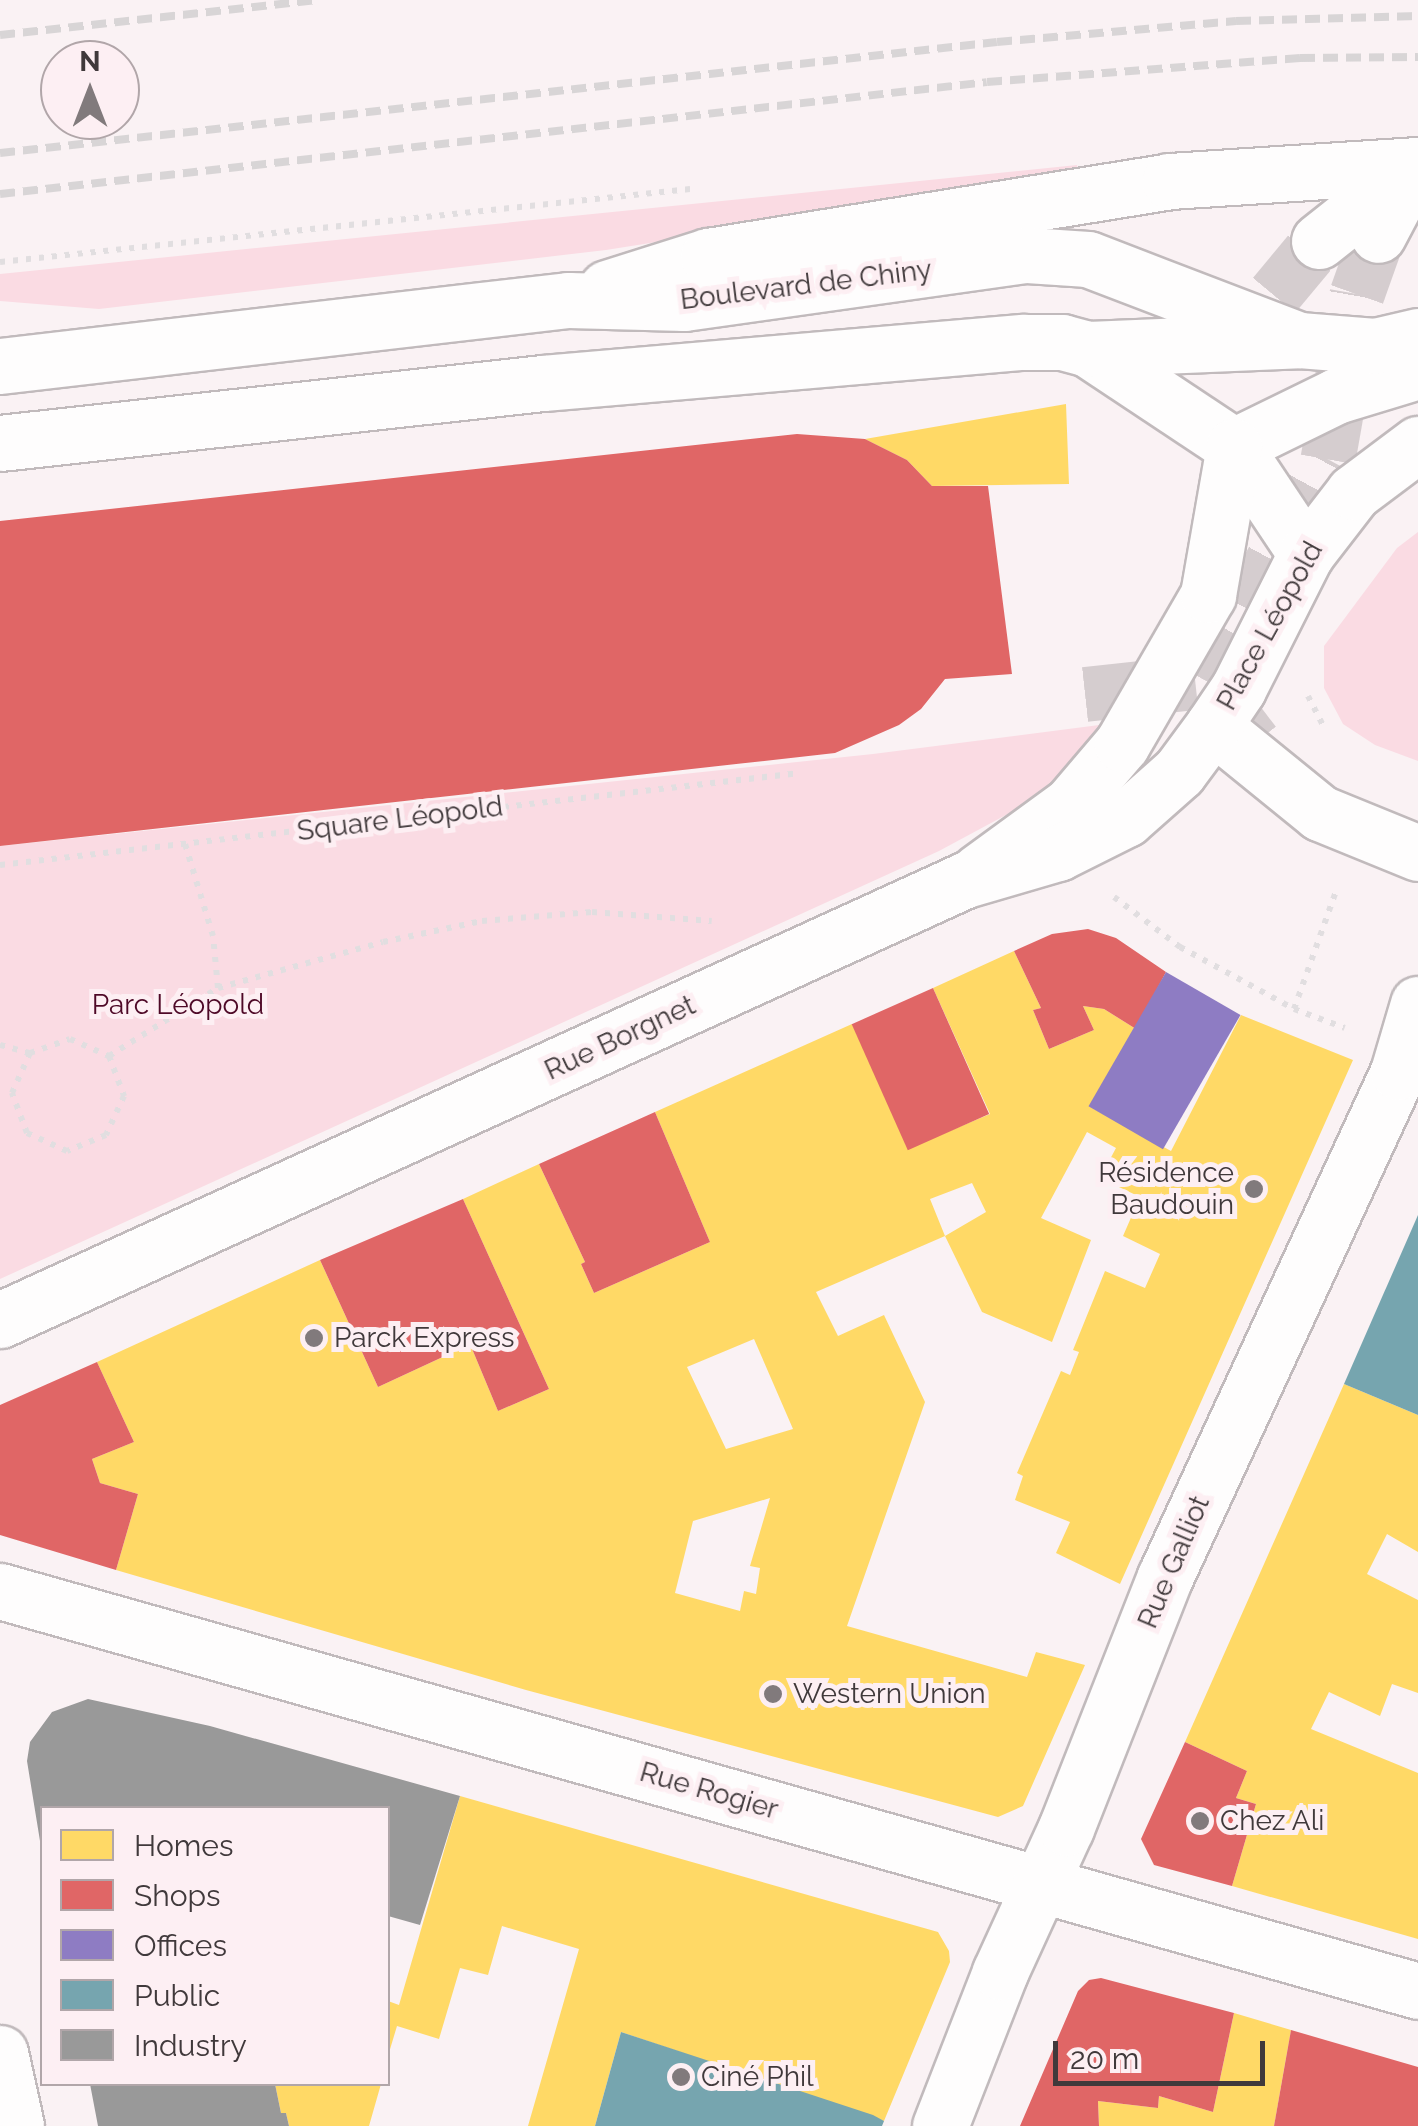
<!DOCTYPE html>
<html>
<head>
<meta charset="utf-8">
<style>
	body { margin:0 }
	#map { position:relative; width:1418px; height:2126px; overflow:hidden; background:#faf2f4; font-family:Raleway,sans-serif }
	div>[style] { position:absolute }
	.green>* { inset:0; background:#fadbe3 }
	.homes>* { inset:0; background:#ffd966 }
	.shops>* { inset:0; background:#e06666; transform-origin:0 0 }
	.offices>* { inset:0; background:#8e7cc3; transform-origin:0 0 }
	.public>* { inset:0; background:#76a5af }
	.industry>* { inset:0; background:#999 }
	.minor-tunnel>* { height:55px; margin-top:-27.5px; transform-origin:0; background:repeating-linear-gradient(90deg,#d5cdcf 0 55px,transparent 0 83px) }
	.path>* { height:6px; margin-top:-3px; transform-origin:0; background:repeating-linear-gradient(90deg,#e1dee0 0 5px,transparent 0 13px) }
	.roads { filter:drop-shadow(2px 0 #c1babc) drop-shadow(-2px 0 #c1babc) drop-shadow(0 2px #c1babc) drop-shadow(0 -2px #c1babc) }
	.minor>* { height:55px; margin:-27.5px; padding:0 27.5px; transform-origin:27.5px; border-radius:27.5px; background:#fefdfd }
	.major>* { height:55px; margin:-27.5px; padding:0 27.5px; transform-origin:27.5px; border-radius:27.5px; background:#fefdfd }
	.rail>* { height:8px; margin-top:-4px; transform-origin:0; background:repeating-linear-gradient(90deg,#d8d5d6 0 15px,transparent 0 23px) }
	.dots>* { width:28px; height:28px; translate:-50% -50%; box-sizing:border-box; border:5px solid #fdeff3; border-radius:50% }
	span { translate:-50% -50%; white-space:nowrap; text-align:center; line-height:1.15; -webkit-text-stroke:10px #fdeff3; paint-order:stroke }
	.street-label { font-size:28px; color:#40393b }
	.park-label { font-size:28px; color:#4e0927 }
	.poi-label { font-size:28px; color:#40393b }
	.right { translate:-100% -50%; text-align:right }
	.left { translate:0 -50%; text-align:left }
	.legend { position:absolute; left:40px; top:1806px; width:350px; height:280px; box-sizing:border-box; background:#fdeff3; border:2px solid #b1a6a9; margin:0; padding:12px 18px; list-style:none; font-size:30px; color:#40393b }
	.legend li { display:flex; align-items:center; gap:20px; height:50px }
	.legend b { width:50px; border:2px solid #b1a6a9 }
	.north { position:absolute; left:40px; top:40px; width:100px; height:100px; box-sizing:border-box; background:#fdeff3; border:2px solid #b1a6a9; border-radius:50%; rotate:0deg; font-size:28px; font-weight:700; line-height:40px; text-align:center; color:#40393b }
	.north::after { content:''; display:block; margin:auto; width:35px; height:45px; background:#817a7c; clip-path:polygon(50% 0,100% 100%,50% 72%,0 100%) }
	.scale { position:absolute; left:1053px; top:2041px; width:212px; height:45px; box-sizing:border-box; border:5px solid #40393b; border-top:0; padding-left:12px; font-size:30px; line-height:35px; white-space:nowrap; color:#40393b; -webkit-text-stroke:8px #fdeff3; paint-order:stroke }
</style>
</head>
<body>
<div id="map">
	<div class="green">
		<div style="clip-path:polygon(1077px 165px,1079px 175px,606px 250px,99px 309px,0 301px,0 274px)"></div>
		<div style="clip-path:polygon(1418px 532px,1418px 761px,1375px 745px,1343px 724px,1324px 688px,1324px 646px,1397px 548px)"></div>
		<div style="clip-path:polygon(1107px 724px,1091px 752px,1021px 807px,939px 851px,0 1279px,0 846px,873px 754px)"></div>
	</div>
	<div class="homes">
		<div style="clip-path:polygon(1066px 404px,1069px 484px,932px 486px,907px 460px,865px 439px)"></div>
		<div style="clip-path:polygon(evenodd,1014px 951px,1041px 1008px,1033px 1010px,1049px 1049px,1094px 1030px,1083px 1006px,1104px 1009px,1136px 1029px,1094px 1109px,1171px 1151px,1241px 1015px,1353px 1060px,1120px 1584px,1056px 1553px,1070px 1522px,1015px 1500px,1023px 1476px,1017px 1473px,1061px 1371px,1070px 1375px,1079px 1352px,1073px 1350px,1105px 1271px,1145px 1288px,1160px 1254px,1123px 1236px,1140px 1197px,1100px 1178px,1116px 1148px,1087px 1132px,1041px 1218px,1091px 1240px,1052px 1342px,982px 1312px,945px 1236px,986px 1212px,972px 1183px,930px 1199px,945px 1236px,816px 1292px,838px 1336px,884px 1315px,925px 1402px,847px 1626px,1027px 1677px,1036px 1652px,1085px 1665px,1023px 1806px,998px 1817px,526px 1690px,116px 1570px,138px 1494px,100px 1483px,92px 1459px,134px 1442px,97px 1362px,320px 1260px,378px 1387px,447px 1355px,441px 1344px,465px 1332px,498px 1411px,549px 1389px,463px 1199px,539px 1164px,585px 1262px,581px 1264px,594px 1293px,710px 1242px,655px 1112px,852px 1024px,909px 1148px,990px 1114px,933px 988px,1014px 951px,754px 1339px,793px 1429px,726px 1449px,687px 1367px,754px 1339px,1014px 951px,770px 1498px,750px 1566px,760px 1568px,756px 1594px,744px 1591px,740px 1611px,675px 1593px,693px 1521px,770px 1498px)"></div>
		<div style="clip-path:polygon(1344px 1384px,1418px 1415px,1418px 1552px,1387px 1534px,1367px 1574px,1418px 1600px,1418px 1693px,1392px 1684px,1380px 1716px,1329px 1692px,1311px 1729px,1418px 1773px,1418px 1939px,1232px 1886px,1256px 1804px,1236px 1798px,1247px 1771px,1185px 1742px)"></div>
		<div style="clip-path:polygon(460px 1796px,938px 1932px,949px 1951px,950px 1962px,884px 2121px,621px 2032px,595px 2126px,528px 2126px,579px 1949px,502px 1926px,488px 1975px,460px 1968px,439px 2039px,397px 2026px,388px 2056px,388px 2001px,399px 2005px)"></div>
		<div style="clip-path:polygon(1234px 2013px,1291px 2030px,1274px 2126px,1099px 2126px,1098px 2101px,1158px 2108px,1159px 2096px,1213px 2112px)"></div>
		<div style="clip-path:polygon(275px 2084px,381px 2084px,369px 2126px,289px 2126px,286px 2113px,281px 2113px)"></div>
	</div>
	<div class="shops">
		<div style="clip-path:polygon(797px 434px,865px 439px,907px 460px,932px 486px,988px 486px,1012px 674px,945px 679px,921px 709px,899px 725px,835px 753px,0 846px,0 521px)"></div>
		<div style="clip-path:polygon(1088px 929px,1116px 938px,1166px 972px,1136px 1029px,1104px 1009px,1083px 1006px,1094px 1030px,1049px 1049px,1033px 1010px,1041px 1008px,1014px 951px,1052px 934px)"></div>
		<div style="left:933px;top:988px;width:138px;height:89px;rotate:66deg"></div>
		<div style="clip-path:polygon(655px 1112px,710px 1242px,594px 1293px,581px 1264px,585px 1262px,539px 1164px)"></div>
		<div style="clip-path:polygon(463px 1199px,549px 1389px,498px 1411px,465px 1332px,441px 1344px,447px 1355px,378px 1387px,320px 1260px)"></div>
		<div style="clip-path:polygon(97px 1362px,134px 1442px,92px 1459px,100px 1483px,138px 1494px,116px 1570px,0 1535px,0 1405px)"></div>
		<div style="clip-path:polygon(1185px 1742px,1247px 1771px,1236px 1798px,1256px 1804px,1232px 1886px,1154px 1865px,1141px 1839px)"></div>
		<div style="clip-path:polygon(1101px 1978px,1234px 2013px,1213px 2112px,1159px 2096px,1158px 2108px,1098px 2101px,1099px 2126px,1020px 2126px,1078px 1991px,1089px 1980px)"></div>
		<div style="clip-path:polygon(1291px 2030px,1418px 2067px,1418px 2126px,1274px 2126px)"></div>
	</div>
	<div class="offices">
		<div style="left:1166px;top:972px;width:86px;height:155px;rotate:30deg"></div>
	</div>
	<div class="public">
		<div style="clip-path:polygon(1418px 1215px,1418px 1415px,1344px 1384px)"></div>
		<div style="clip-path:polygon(621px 2032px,873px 2115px,884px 2121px,882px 2126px,595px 2126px)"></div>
	</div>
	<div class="industry">
		<div style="clip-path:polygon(88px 1699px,210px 1726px,460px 1796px,420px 1925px,388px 1916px,388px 1808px,42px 1808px,40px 1841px,27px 1761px,30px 1742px,52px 1712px)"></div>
		<div style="clip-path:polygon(90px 2084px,275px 2084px,281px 2113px,286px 2113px,289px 2126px,98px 2126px)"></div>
	</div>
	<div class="minor-tunnel">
		<div style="left:1274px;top:295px;width:70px;rotate:-50.2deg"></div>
		<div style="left:1085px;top:694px;width:111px;rotate:-6.2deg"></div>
		<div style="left:1254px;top:743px;width:78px;rotate:-127.2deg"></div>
		<div style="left:1207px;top:681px;width:253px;rotate:-61.4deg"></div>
		<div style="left:1328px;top:459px;width:168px;rotate:-80deg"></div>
		<div style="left:1357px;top:294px;width:63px;rotate:-70.4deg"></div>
	</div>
	<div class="path">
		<div style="left:0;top:262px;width:694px;rotate:-6.04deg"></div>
		<div style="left:1308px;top:696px;width:37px;rotate:63deg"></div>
		<div style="left:0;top:865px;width:805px;rotate:-6.56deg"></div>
		<div style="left:1114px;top:897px;width:83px;rotate:37.1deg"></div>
		<div style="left:1180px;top:947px;width:130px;rotate:28.5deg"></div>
		<div style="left:1294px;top:1009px;width:54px;rotate:20.4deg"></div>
		<div style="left:218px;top:988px;width:171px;rotate:-15.6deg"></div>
		<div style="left:383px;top:942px;width:101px;rotate:-12deg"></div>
		<div style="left:482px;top:921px;width:110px;rotate:-4.7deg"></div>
		<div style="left:592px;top:912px;width:120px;rotate:4.3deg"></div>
		<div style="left:1294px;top:1009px;width:128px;rotate:-70.4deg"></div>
		<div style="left:0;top:1045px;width:31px;rotate:15deg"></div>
		<div style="left:30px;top:1053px;width:42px;rotate:-19.3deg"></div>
		<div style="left:70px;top:1039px;width:43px;rotate:23.6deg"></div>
		<div style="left:109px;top:1056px;width:43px;rotate:69.4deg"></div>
		<div style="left:124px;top:1096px;width:43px;rotate:114.8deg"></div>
		<div style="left:106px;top:1135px;width:42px;rotate:157.7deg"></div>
		<div style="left:67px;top:1151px;width:44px;rotate:-155.8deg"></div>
		<div style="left:27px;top:1133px;width:43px;rotate:-110.6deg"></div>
		<div style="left:12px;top:1093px;width:44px;rotate:-65.8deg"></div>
		<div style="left:109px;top:1056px;width:128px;rotate:-32deg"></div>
		<div style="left:218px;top:988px;width:52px;rotate:-95.5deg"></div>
		<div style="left:213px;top:936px;width:96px;rotate:-106.9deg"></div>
	</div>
	<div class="roads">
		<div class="minor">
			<div style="left:1319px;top:241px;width:122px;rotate:-38.4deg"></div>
			<div style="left:1415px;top:165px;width:79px;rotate:117.9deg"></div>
			<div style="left:1088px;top:349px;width:175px;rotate:33.6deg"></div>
			<div style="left:1234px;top:446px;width:130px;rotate:56.3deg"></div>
			<div style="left:0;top:443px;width:546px;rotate:-6.31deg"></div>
			<div style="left:543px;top:383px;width:483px;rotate:-4.9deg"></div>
			<div style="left:1024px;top:342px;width:38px"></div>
			<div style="left:1062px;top:342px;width:27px;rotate:15deg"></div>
			<div style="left:1088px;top:349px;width:211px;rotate:-2.4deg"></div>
			<div style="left:1234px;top:446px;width:114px;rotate:-26.1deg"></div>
			<div style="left:1336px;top:396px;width:86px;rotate:-17deg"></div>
			<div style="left:978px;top:872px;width:114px;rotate:-36.1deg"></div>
			<div style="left:1070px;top:805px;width:80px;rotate:-49.6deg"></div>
			<div style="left:1122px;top:744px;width:172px;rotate:-60deg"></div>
			<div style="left:1208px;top:595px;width:151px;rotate:-80.1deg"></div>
			<div style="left:0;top:1591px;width:1473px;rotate:15.75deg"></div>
			<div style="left:0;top:2053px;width:75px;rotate:77.6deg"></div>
			<div style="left:940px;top:2126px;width:165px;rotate:-68.7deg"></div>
			<div style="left:1000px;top:1972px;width:158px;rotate:-65.4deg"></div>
			<div style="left:1066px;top:1828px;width:270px;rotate:-68.5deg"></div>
			<div style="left:1165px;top:1577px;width:556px;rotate:-65.23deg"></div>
			<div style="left:1398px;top:1072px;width:71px;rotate:-73.6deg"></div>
		</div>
		<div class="major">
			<div style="left:607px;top:288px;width:106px;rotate:-17.6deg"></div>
			<div style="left:708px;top:256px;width:468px;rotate:-9.2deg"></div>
			<div style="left:1170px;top:181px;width:249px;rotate:-3.7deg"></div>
			<div style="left:0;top:366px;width:572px;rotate:-6.63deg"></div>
			<div style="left:568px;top:300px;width:116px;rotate:1.5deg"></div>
			<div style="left:684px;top:303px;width:346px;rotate:-8deg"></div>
			<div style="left:1027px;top:255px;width:61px;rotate:3.8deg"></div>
			<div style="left:1088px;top:259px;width:226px;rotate:21deg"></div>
			<div style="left:1299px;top:340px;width:76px;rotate:4.5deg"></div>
			<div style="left:1375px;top:346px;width:44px;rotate:-13.1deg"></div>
			<div style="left:1213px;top:726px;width:138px;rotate:39.1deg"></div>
			<div style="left:1320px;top:813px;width:106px;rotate:22.2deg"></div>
			<div style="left:0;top:1320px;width:1061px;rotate:-24.51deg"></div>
			<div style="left:965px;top:880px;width:97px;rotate:-16.2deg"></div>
			<div style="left:1058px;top:853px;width:76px;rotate:-26.6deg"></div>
			<div style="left:1126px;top:819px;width:71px;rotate:-41.6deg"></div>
			<div style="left:1179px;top:772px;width:57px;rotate:-53.5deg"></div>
			<div style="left:1213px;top:726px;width:45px;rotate:-56deg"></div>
			<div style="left:1238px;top:689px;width:151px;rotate:-63.3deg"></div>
			<div style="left:1306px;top:554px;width:78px;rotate:-52.3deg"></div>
			<div style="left:1354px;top:492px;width:80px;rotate:-36.9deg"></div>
		</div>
	</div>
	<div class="rail">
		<div style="left:0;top:35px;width:319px;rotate:-6.3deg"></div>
		<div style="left:0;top:153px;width:1003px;rotate:-6.35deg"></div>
		<div style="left:997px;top:42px;width:240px;rotate:-5deg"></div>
		<div style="left:1236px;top:21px;width:182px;rotate:-1.6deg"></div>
		<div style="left:0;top:194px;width:993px;rotate:-6.47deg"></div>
		<div style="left:987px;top:82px;width:314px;rotate:-4.4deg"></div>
		<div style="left:1300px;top:58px;width:118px;rotate:-0.5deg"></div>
	</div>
	<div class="dots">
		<div style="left:1254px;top:1189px;background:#817a7c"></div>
		<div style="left:314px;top:1338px;background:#817a7c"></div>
		<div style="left:773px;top:1694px;background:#817a7c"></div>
		<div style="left:1200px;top:1821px;background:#817a7c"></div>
		<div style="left:681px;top:2077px;background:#817a7c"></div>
	</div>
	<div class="street-label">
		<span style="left:806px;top:285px;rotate:-7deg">Boulevard de Chiny</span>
		<span style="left:1270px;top:626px;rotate:-61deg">Place Léopold</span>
		<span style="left:400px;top:819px;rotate:-7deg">Square Léopold</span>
		<span style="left:620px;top:1038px;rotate:-25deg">Rue Borgnet</span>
		<span style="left:1174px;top:1562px;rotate:-67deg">Rue Galliot</span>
		<span style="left:709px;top:1791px;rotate:16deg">Rue Rogier</span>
	</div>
	<div class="park-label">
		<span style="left:178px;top:1005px">Parc Léopold</span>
	</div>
	<div class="poi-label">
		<span class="right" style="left:1234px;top:1189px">Résidence<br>Baudouin</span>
		<span class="left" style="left:334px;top:1338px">Parck Express</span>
		<span class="left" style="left:793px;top:1694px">Western Union</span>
		<span class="left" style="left:1220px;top:1821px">Chez Ali</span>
		<span class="left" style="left:701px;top:2077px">Ciné Phil</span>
	</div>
	<ul class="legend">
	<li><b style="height:28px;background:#ffd966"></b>Homes</li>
	<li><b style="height:28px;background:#e06666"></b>Shops</li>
	<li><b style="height:28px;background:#8e7cc3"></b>Offices</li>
	<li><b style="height:28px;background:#76a5af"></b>Public</li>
	<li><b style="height:28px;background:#999"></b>Industry</li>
	</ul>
	<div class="north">N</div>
	<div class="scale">20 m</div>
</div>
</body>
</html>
